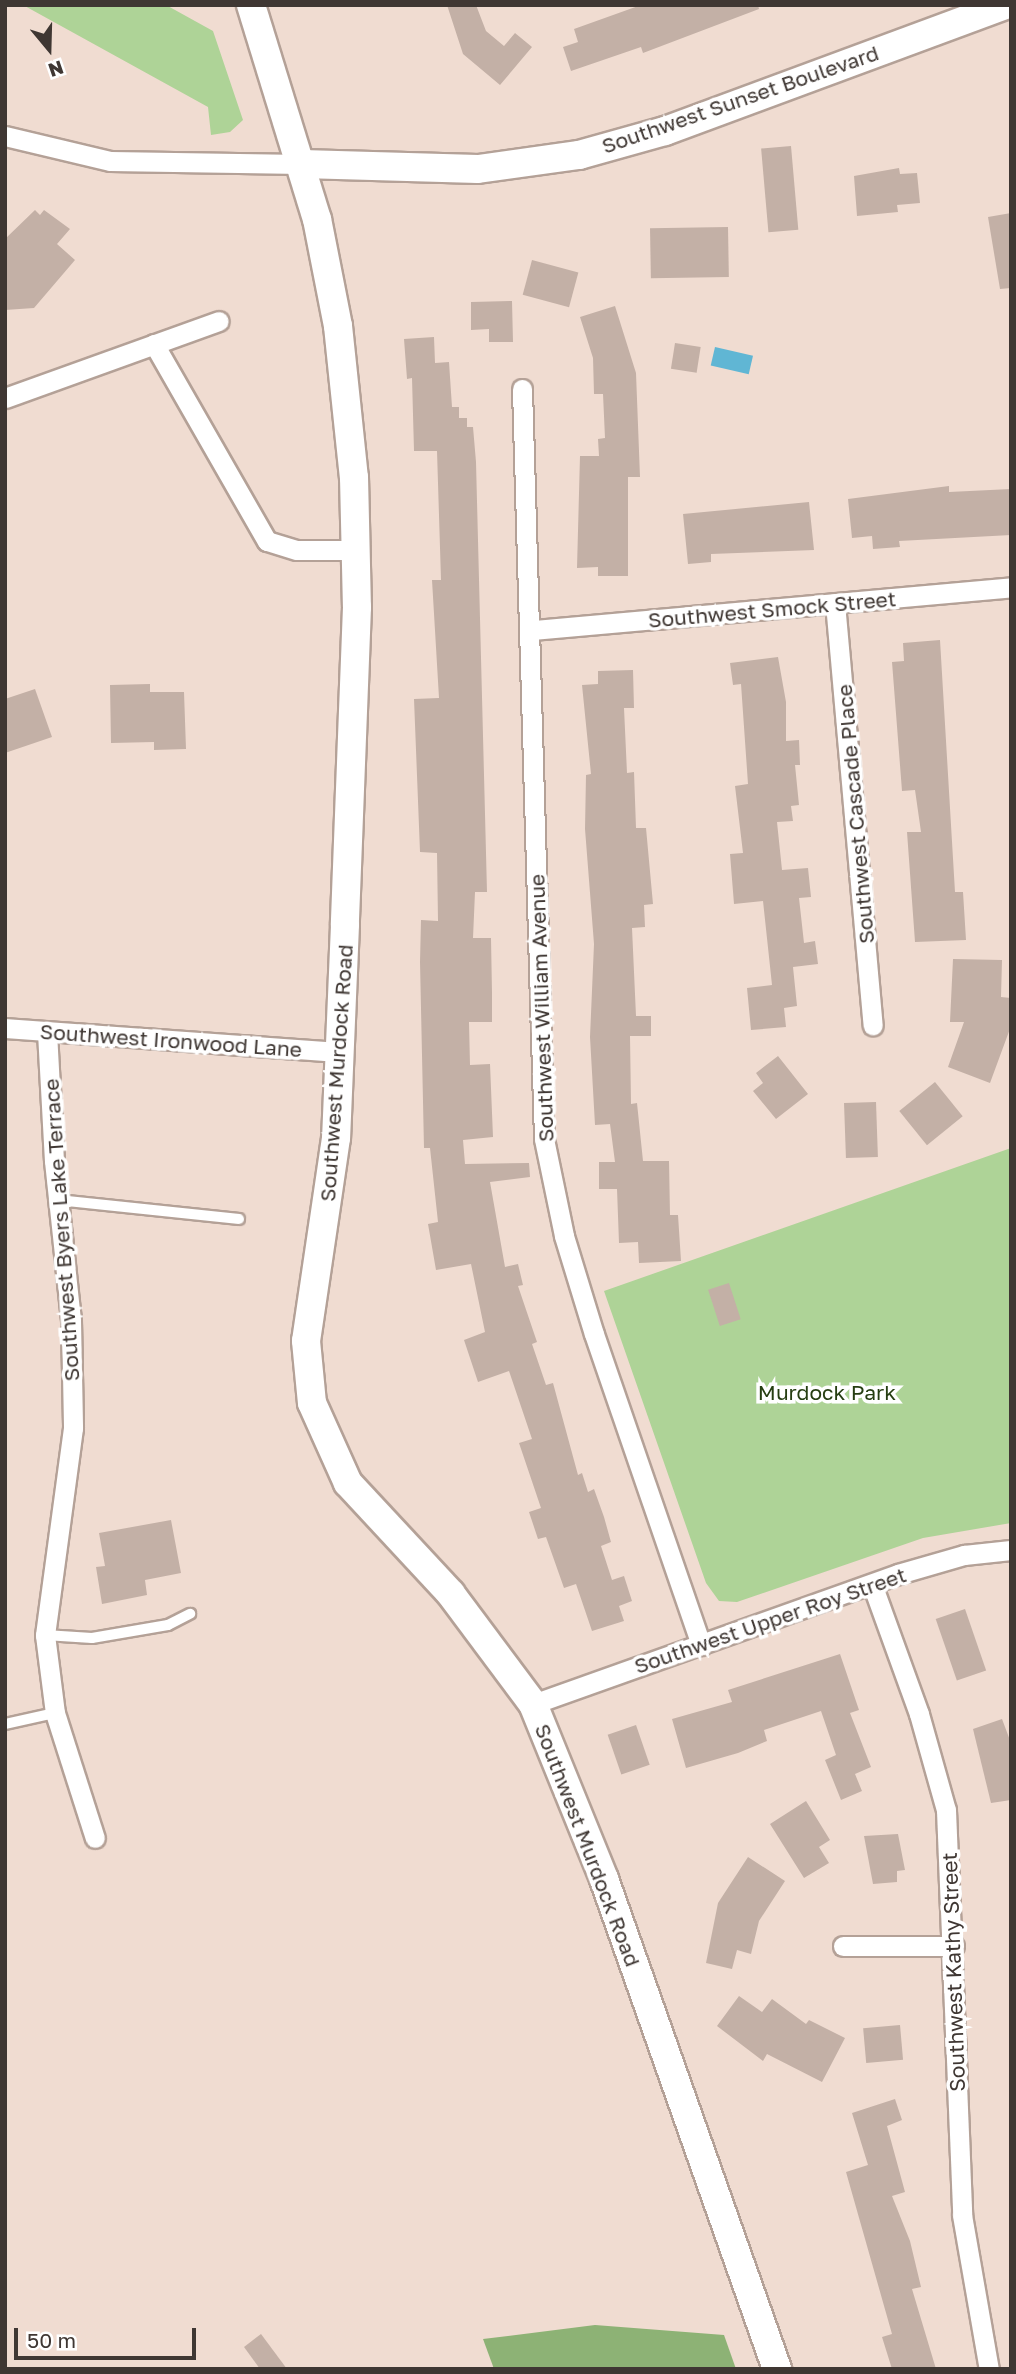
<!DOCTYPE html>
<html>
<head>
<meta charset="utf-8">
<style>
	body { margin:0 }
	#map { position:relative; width:1016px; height:2374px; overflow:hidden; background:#f0dcd1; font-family:"Golos Text",sans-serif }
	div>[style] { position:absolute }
	.green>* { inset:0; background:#aed397 }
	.forest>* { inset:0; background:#8db275 }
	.water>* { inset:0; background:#60b6d4; transform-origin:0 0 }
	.building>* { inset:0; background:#c3b0a6; transform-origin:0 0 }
	.roads { filter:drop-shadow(2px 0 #b4a197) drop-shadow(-2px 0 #b4a197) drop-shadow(0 2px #b4a197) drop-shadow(0 -2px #b4a197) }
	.service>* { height:10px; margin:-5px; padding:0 5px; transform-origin:5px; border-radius:5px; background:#fff }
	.minor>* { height:19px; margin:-9.5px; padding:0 9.5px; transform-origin:9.5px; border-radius:9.5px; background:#fff }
	.secondary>* { height:28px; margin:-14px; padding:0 14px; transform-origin:14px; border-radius:14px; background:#fff }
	span { translate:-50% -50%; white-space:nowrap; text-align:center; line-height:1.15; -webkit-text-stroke:7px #fff; paint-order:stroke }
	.street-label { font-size:21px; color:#3f3733 }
	.park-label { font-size:21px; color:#263e12 }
	.frame { position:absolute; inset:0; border:7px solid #3f3733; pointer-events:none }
	.north { position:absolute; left:14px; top:14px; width:70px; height:70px; -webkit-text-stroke:5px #fff; paint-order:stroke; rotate:161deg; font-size:19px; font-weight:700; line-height:28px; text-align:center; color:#3f3733 }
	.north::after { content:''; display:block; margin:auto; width:24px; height:32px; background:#3f3733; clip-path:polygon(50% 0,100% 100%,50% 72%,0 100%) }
	.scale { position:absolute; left:14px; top:2328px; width:182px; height:32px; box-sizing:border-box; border:4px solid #3f3733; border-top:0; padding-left:9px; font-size:21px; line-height:24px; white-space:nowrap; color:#3f3733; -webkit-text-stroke:5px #fff; paint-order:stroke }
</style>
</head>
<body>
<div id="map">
	<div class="green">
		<div style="clip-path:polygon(23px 5px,166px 5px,213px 31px,243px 120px,230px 132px,211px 135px,208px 107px)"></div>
		<div style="clip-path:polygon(1011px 1148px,1011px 1523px,923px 1538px,737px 1602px,719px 1601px,706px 1583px,604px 1291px)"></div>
	</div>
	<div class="forest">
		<div style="clip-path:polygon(595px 2325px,724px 2335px,736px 2369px,494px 2369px,483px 2339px)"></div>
	</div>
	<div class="water">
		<div style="left:715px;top:347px;width:39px;height:19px;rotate:13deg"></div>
	</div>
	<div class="building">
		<div style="clip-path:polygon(447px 5px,476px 5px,486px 31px,504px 46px,515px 33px,532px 47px,500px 85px,463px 54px)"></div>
		<div style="clip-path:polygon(641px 5px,758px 5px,759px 9px,643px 53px,641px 47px,571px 71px,563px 47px,578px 42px,574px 29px)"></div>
		<div style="left:791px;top:146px;width:84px;height:30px;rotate:85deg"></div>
		<div style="clip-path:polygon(899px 168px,900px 174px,917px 173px,920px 203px,897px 205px,898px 212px,857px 216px,854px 176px)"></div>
		<div style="clip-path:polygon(35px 210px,40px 215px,44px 210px,70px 229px,57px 244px,75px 260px,34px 308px,5px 310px,5px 239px)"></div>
		<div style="clip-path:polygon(1011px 213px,1011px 288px,1000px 289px,988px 217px)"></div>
		<div style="left:728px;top:227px;width:50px;height:78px;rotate:89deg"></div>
		<div style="left:532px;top:260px;width:48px;height:36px;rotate:15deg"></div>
		<div style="clip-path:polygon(512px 301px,513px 342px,489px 342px,489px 329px,471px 330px,471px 302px)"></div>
		<div style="clip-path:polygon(615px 306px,636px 373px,640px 477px,628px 477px,628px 576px,598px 576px,598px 567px,577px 568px,580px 456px,599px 456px,598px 439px,605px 438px,603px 394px,594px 394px,593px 358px,580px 317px)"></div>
		<div style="clip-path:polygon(434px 337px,435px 363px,449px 362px,452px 407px,459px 407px,459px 418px,467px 418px,467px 427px,473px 427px,476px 462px,487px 892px,475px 892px,473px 938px,491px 938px,492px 993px,492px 1022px,469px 1022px,470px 1065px,490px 1064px,493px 1137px,463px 1140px,465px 1164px,529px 1163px,530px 1177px,490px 1182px,505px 1267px,518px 1264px,523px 1285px,518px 1286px,537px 1342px,532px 1344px,546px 1385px,553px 1383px,578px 1475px,582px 1473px,588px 1492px,594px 1489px,604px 1517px,611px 1542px,601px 1546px,612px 1580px,624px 1576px,632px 1601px,619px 1606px,624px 1621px,592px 1631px,576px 1584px,564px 1588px,546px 1537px,538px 1539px,529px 1512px,541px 1508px,519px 1443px,532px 1439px,509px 1371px,478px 1382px,464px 1340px,485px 1332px,471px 1264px,436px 1270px,428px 1224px,438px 1222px,430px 1148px,424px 1148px,420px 962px,421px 920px,438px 921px,437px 853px,420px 852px,414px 699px,439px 698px,432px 580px,441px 580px,437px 451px,414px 451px,412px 378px,407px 379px,404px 339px)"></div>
		<div style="left:675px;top:343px;width:26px;height:26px;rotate:9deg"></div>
		<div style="clip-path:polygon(949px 486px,949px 492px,1011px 489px,1011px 535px,899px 541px,900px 547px,873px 549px,872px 536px,852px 538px,848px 499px)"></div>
		<div style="clip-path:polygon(809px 502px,814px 550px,711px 554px,711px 562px,688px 564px,683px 514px)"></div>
		<div style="clip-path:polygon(940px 640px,955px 892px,963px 892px,966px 940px,915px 942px,907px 832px,921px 832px,915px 790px,902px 791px,892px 662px,904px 661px,903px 643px)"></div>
		<div style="clip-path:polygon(778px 657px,786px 702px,786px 741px,799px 740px,800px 765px,795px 765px,799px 805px,791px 806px,793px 821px,777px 822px,782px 870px,808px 868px,811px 897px,799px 898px,804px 943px,815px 941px,818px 964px,793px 967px,797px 1006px,784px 1008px,786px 1027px,751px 1030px,747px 988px,772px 985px,763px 901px,734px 904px,730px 854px,743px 853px,735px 786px,748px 784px,741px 684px,733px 685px,730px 663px)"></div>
		<div style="clip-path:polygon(633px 670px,634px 708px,624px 708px,627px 773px,634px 772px,636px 828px,646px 828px,653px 904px,644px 905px,645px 927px,632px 928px,636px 1016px,651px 1016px,651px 1036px,630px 1036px,631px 1104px,637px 1103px,643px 1161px,669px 1161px,670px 1215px,678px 1215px,681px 1261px,639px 1263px,638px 1242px,619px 1243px,617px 1189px,599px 1189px,599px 1162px,615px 1162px,610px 1124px,595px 1125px,590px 1037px,594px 944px,585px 829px,586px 775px,591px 774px,582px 685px,598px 684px,598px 671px)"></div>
		<div style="clip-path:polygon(150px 684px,150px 692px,184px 692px,186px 749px,154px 750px,154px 742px,111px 743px,110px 685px)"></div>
		<div style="clip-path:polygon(35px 689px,52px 737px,5px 753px,5px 699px)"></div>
		<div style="clip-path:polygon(953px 959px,1002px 960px,1001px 997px,1011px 998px,1011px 1026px,990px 1083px,948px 1067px,964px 1022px,950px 1022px)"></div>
		<div style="clip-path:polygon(778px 1056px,808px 1094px,776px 1119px,753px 1091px,763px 1083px,756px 1073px)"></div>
		<div style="left:935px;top:1082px;width:44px;height:46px;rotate:51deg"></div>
		<div style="left:876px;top:1102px;width:55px;height:32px;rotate:88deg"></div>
		<div style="left:729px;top:1283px;width:38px;height:22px;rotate:72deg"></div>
		<div style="clip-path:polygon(171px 1520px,181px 1573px,145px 1580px,147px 1595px,102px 1604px,96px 1567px,105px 1566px,99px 1533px)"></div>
		<div style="left:965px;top:1609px;width:65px;height:31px;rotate:71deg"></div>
		<div style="clip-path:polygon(840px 1654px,859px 1710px,850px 1713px,871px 1767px,855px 1774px,862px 1791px,841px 1800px,825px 1760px,836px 1755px,821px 1711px,764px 1730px,767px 1741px,738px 1753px,686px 1768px,672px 1719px,732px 1702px,728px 1690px)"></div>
		<div style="clip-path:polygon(1002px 1719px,1011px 1743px,1011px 1800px,991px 1803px,973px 1729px)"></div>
		<div style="left:636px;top:1725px;width:42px;height:30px;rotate:71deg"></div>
		<div style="clip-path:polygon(806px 1801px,830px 1840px,819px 1847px,829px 1863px,804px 1878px,770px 1824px)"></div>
		<div style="clip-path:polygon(898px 1834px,905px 1870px,897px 1871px,897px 1882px,873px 1884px,864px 1836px)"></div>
		<div style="clip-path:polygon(748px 1857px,785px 1881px,759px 1921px,751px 1954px,737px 1950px,732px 1969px,706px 1963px,718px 1903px)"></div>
		<div style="clip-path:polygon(739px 1996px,762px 2012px,772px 1999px,806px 2024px,809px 2020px,845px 2038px,822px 2082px,767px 2054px,763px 2061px,717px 2026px)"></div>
		<div style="left:900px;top:2025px;width:35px;height:37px;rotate:85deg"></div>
		<div style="clip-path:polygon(895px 2099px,902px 2120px,887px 2126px,905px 2192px,892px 2196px,910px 2241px,921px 2287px,912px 2289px,936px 2369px,892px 2369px,882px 2337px,892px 2334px,846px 2172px,868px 2165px,852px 2113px)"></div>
		<div style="clip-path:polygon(261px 2334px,287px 2369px,260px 2369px,244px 2347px)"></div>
	</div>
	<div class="roads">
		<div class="service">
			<div style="left:58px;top:1200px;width:182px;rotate:6deg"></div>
			<div style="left:45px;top:1635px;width:47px;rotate:3.7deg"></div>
			<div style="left:92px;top:1638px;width:77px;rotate:-9.7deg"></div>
			<div style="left:168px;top:1625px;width:25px;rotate:-27deg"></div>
			<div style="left:5px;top:1724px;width:51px;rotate:-12.4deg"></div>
		</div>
		<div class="minor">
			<div style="left:5px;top:136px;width:108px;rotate:13.4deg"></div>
			<div style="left:110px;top:161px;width:192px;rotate:0.9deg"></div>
			<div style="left:154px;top:344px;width:227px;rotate:60.2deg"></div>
			<div style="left:267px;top:541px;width:31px;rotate:17deg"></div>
			<div style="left:297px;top:550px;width:60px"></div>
			<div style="left:522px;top:389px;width:750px;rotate:88.32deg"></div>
			<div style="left:544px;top:1139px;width:99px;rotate:78.3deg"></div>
			<div style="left:564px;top:1236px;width:102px;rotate:73deg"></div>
			<div style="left:594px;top:1334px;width:329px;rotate:71deg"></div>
			<div style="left:5px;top:398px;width:227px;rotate:-19.8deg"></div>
			<div style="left:835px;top:603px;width:424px;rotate:84.9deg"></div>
			<div style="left:533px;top:630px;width:480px;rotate:-5.1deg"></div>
			<div style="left:5px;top:1028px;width:332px;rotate:4.1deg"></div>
			<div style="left:47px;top:1032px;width:129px;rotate:86.9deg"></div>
			<div style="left:54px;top:1161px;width:161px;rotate:83.9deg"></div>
			<div style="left:71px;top:1321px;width:107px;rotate:88.9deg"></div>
			<div style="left:73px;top:1428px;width:209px;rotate:97.7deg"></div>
			<div style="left:45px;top:1635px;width:79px;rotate:82.7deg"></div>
			<div style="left:55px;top:1713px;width:131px;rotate:72.3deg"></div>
			<div style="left:872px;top:1584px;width:138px;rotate:70.1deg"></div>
			<div style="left:919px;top:1714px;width:100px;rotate:74.3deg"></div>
			<div style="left:946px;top:1810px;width:405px;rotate:87.7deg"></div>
			<div style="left:962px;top:2215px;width:156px;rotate:80.1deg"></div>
			<div style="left:533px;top:1704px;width:387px;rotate:-19.6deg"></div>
			<div style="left:898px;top:1574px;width:69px;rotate:-16.1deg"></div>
			<div style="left:964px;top:1555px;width:47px;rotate:-6.1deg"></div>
			<div style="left:843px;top:1946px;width:111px"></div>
		</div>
		<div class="secondary">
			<div style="left:251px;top:5px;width:224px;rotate:72.9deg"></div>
			<div style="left:317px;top:219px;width:109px;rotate:78.9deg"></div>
			<div style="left:338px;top:326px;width:152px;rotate:84deg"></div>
			<div style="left:354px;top:477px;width:130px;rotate:88.7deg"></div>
			<div style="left:357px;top:607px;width:318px;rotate:92.2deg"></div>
			<div style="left:345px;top:925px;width:213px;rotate:92.4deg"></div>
			<div style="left:336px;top:1138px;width:205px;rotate:98.4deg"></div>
			<div style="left:306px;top:1341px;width:62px;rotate:84.5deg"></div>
			<div style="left:312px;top:1403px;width:88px;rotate:65.8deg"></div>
			<div style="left:348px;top:1483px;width:151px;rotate:47.1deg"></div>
			<div style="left:451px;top:1594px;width:137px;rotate:53.3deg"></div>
			<div style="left:533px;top:1704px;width:189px;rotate:67.9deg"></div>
			<div style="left:604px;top:1879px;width:520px;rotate:70.55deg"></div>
			<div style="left:302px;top:164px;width:176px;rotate:1.6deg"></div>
			<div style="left:478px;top:169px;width:102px;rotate:-7.9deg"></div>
			<div style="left:579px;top:155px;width:89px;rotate:-15.6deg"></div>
			<div style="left:665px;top:131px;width:363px;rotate:-20.3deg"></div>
		</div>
	</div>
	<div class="street-label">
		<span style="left:740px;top:99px;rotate:-19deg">Southwest Sunset Boulevard</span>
		<span style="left:772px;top:609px;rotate:-5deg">Southwest Smock Street</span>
		<span style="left:855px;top:814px;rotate:-95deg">Southwest Cascade Place</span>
		<span style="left:541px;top:1008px;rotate:-92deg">Southwest William Avenue</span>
		<span style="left:171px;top:1040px;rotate:4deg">Southwest Ironwood Lane</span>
		<span style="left:336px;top:1073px;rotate:-86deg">Southwest Murdock Road</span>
		<span style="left:61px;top:1230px;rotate:-94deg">Southwest Byers Lake Terrace</span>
		<span style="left:770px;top:1620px;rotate:-19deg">Southwest Upper Roy Street</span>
		<span style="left:588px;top:1845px;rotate:69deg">Southwest Murdock Road</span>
		<span style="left:953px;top:1972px;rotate:-92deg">Southwest Kathy Street</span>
	</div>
	<div class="park-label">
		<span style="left:827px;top:1392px">Murdock Park</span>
	</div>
	<div class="frame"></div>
	<div class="north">N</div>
	<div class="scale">50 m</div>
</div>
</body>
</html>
